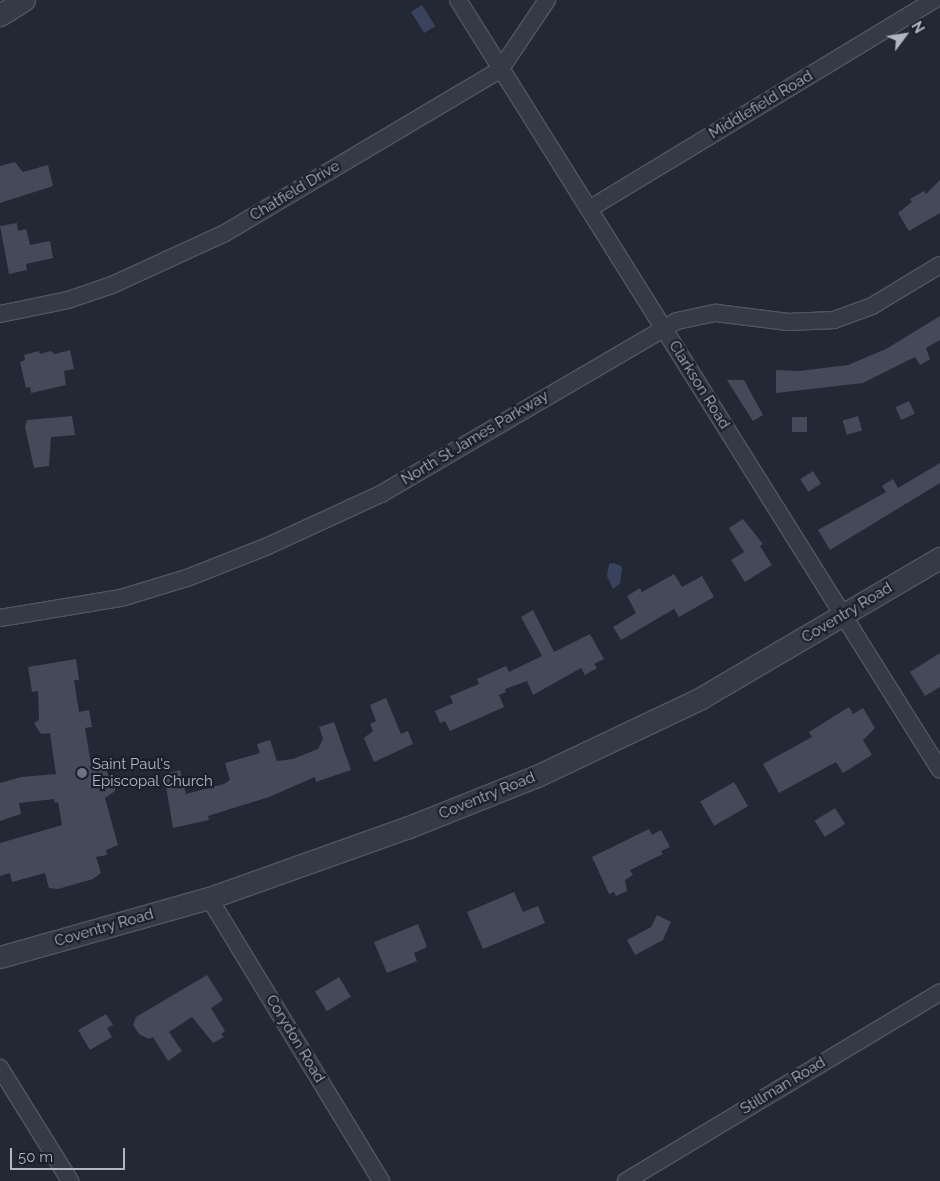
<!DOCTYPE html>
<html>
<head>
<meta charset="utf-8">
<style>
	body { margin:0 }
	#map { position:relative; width:940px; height:1181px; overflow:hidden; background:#232835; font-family:Raleway,sans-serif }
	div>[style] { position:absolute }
	.water>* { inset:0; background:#39435d; transform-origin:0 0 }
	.building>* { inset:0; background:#444a5a; transform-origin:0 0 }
	.roads { filter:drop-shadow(1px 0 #505561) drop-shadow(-1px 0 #505561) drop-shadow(0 1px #505561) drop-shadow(0 -1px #505561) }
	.minor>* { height:16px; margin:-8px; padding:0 8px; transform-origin:8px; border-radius:8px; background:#363a46 }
	.tertiary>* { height:21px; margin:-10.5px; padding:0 10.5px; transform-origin:10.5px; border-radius:10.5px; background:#363a46 }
	.dots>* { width:14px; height:14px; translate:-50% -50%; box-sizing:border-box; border:2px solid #1b1f2b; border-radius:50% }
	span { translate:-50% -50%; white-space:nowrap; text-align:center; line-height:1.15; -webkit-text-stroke:4.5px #1b1f2b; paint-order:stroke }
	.street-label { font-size:15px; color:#b0b5c3 }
	.poi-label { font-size:15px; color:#b0b5c3 }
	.left { translate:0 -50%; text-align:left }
	.north { position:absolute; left:880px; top:10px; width:50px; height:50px; -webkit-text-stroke:4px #1b1f2b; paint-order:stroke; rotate:59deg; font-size:14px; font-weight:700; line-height:20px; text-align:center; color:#b0b5c3 }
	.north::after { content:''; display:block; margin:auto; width:18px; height:22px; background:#b0b5c3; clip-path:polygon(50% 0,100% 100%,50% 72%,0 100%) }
	.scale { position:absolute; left:10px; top:1148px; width:115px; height:22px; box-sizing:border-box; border:2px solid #b0b5c3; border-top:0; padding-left:6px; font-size:15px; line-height:18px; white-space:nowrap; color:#b0b5c3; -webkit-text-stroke:4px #1b1f2b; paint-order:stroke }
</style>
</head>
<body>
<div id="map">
	<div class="water">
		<div style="left:422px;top:5px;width:25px;height:13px;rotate:58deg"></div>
		<div style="clip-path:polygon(613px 563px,621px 566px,622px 570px,620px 583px,613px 589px,607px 576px,609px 564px)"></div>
	</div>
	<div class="building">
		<div style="clip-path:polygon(15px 162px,23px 172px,48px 165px,53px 186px,0 203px,0 166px)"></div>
		<div style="clip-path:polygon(940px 180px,940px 213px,909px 231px,898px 213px,912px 202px,910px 199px,924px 191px,926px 194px)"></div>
		<div style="clip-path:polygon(17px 223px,18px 231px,26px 229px,30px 245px,50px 241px,53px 258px,26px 264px,27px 270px,9px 274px,0 226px)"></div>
		<div style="clip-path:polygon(940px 316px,940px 340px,926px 348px,930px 359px,920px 365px,915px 357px,863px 383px,776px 393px,776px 370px,799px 371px,848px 365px,886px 349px)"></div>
		<div style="clip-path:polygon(70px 350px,74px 369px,64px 371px,66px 385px,31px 393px,30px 387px,26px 388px,20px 362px,25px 360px,24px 355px,39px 351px,40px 354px,51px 351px,55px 354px)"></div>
		<div style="clip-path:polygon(727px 380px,744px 380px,763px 415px,753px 421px)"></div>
		<div style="left:909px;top:401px;width:14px;height:15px;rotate:65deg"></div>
		<div style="clip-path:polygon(72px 416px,75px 435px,51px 437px,49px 466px,34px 468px,25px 427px,27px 420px)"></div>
		<div style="left:858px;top:416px;width:15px;height:16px;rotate:74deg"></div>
		<div style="left:792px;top:417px;width:15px;height:15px"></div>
		<div style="clip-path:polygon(940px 463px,940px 483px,830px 550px,818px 530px,886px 492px,882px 486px,893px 479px,898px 488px)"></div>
		<div style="left:813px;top:471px;width:15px;height:15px;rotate:58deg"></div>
		<div style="clip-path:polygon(743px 519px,763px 544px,760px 546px,772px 565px,745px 582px,731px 560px,744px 552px,729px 528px)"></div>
		<div style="clip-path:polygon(674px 574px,682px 587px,702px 576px,714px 597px,679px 617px,674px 609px,621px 640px,613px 627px,636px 613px,627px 596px,640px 588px,642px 592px)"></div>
		<div style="clip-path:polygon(533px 610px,554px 652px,590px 634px,604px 659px,594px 664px,597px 668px,585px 675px,581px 668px,533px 695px,527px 681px,505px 689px,506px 692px,499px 695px,504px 707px,450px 731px,445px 721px,440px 723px,435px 711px,453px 703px,450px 696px,479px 684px,477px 679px,506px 666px,509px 672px,542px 656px,521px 617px)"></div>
		<div style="clip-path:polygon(940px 653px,940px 687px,925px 696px,910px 672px)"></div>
		<div style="clip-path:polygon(76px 659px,79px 680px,74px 680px,79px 712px,89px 710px,92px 727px,85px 728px,92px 771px,106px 768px,108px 775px,116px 781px,115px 791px,105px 798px,118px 845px,106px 850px,107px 855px,96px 857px,101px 873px,93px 879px,58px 889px,49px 888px,45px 873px,12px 882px,10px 873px,0 876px,0 843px,62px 825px,58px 802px,55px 803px,54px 799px,19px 803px,21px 814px,0 821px,0 783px,21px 777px,56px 774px,50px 733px,41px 734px,34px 723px,39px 720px,38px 691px,32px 692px,28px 667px)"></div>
		<div style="clip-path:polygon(386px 698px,401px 734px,408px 731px,413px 744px,374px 762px,364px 738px,373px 731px,370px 724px,376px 721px,370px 705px)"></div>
		<div style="clip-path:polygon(849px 707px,853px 714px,863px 708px,875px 728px,863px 740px,872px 755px,843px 773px,836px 762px,779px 793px,763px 764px,812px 737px,809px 732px)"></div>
		<div style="clip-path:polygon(334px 722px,351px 770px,316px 782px,315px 777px,269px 797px,208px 816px,209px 820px,173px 828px,164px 774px,180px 770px,186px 794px,224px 784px,230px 780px,225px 763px,260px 753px,257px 744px,270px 740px,277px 761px,293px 759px,318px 749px,323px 739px,319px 727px)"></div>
		<div style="left:734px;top:782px;width:28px;height:39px;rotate:60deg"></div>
		<div style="left:835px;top:808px;width:19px;height:24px;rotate:58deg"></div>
		<div style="clip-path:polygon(649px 829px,652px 835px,661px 830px,670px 847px,661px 851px,663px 854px,630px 870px,633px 875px,625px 880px,627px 891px,616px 896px,614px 892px,609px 894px,592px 857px)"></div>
		<div style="clip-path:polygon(514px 892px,523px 912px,538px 906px,545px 923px,483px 949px,467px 912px)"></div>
		<div style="clip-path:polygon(657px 915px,671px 922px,663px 940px,635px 955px,627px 940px,651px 927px)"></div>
		<div style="clip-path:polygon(418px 924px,427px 947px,414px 953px,417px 961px,387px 973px,374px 942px)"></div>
		<div style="clip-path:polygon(207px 975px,223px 1000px,211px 1008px,225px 1031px,221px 1034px,224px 1037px,213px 1043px,192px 1017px,169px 1032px,182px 1051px,168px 1061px,153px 1037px,149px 1039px,139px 1034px,133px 1025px,136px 1017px)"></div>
		<div style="left:339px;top:977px;width:23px;height:28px;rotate:59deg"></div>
		<div style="clip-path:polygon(106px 1014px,113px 1025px,107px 1028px,112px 1037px,90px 1050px,78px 1030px)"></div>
	</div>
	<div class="roads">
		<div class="minor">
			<div style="left:458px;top:0;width:908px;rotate:57.95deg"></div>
			<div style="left:589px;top:209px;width:403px;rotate:-31.2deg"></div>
			<div style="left:0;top:314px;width:69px;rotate:-11.6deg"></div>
			<div style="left:68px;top:300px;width:46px;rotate:-18.8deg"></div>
			<div style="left:112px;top:285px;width:124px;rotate:-24.7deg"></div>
			<div style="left:225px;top:233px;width:320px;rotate:-30.7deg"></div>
			<div style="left:500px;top:70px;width:84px;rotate:-56.1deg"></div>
			<div style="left:0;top:618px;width:123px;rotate:-9.4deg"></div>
			<div style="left:121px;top:598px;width:69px;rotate:-16.9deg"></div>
			<div style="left:187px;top:578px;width:87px;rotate:-21.6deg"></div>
			<div style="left:268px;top:546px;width:124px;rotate:-24.7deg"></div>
			<div style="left:381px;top:494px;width:343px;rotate:-30.3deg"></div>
			<div style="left:677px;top:321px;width:40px;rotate:-12deg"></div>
			<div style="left:716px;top:313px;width:73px;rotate:7.1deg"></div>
			<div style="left:788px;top:322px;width:46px;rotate:-2.5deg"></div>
			<div style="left:834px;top:320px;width:40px;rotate:-20.2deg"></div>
			<div style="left:872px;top:306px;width:79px;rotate:-31.1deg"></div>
			<div style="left:209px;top:898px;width:331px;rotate:58.7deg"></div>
			<div style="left:0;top:1068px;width:133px;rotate:58.2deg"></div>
			<div style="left:626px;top:1181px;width:366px;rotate:-31deg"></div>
		</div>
		<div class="tertiary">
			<div style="left:0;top:15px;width:28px;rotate:-32deg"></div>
			<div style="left:0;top:957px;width:217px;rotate:-15.8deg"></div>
			<div style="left:209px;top:898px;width:209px;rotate:-19.6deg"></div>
			<div style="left:406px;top:828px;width:141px;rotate:-21.7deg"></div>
			<div style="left:537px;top:776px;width:182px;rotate:-25.4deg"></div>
			<div style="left:701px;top:698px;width:277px;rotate:-30.4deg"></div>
		</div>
	</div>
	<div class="dots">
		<div style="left:82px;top:773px;background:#6b7280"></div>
	</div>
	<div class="street-label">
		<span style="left:761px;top:105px;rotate:-31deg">Middlefield Road</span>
		<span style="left:295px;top:191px;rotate:-31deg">Chatfield Drive</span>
		<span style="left:699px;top:385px;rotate:58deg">Clarkson Road</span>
		<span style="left:475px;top:438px;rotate:-31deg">North St James Parkway</span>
		<span style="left:847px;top:613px;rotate:-31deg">Coventry Road</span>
		<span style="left:487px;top:796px;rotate:-22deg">Coventry Road</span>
		<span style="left:104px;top:928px;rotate:-16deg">Coventry Road</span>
		<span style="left:295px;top:1039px;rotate:59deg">Corydon Road</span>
		<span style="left:783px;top:1086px;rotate:-31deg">Stillman Road</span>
	</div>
	<div class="poi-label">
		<span class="left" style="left:92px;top:773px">Saint Paul's<br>Episcopal Church</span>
	</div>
	<div class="north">N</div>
	<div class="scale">50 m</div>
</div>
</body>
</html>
